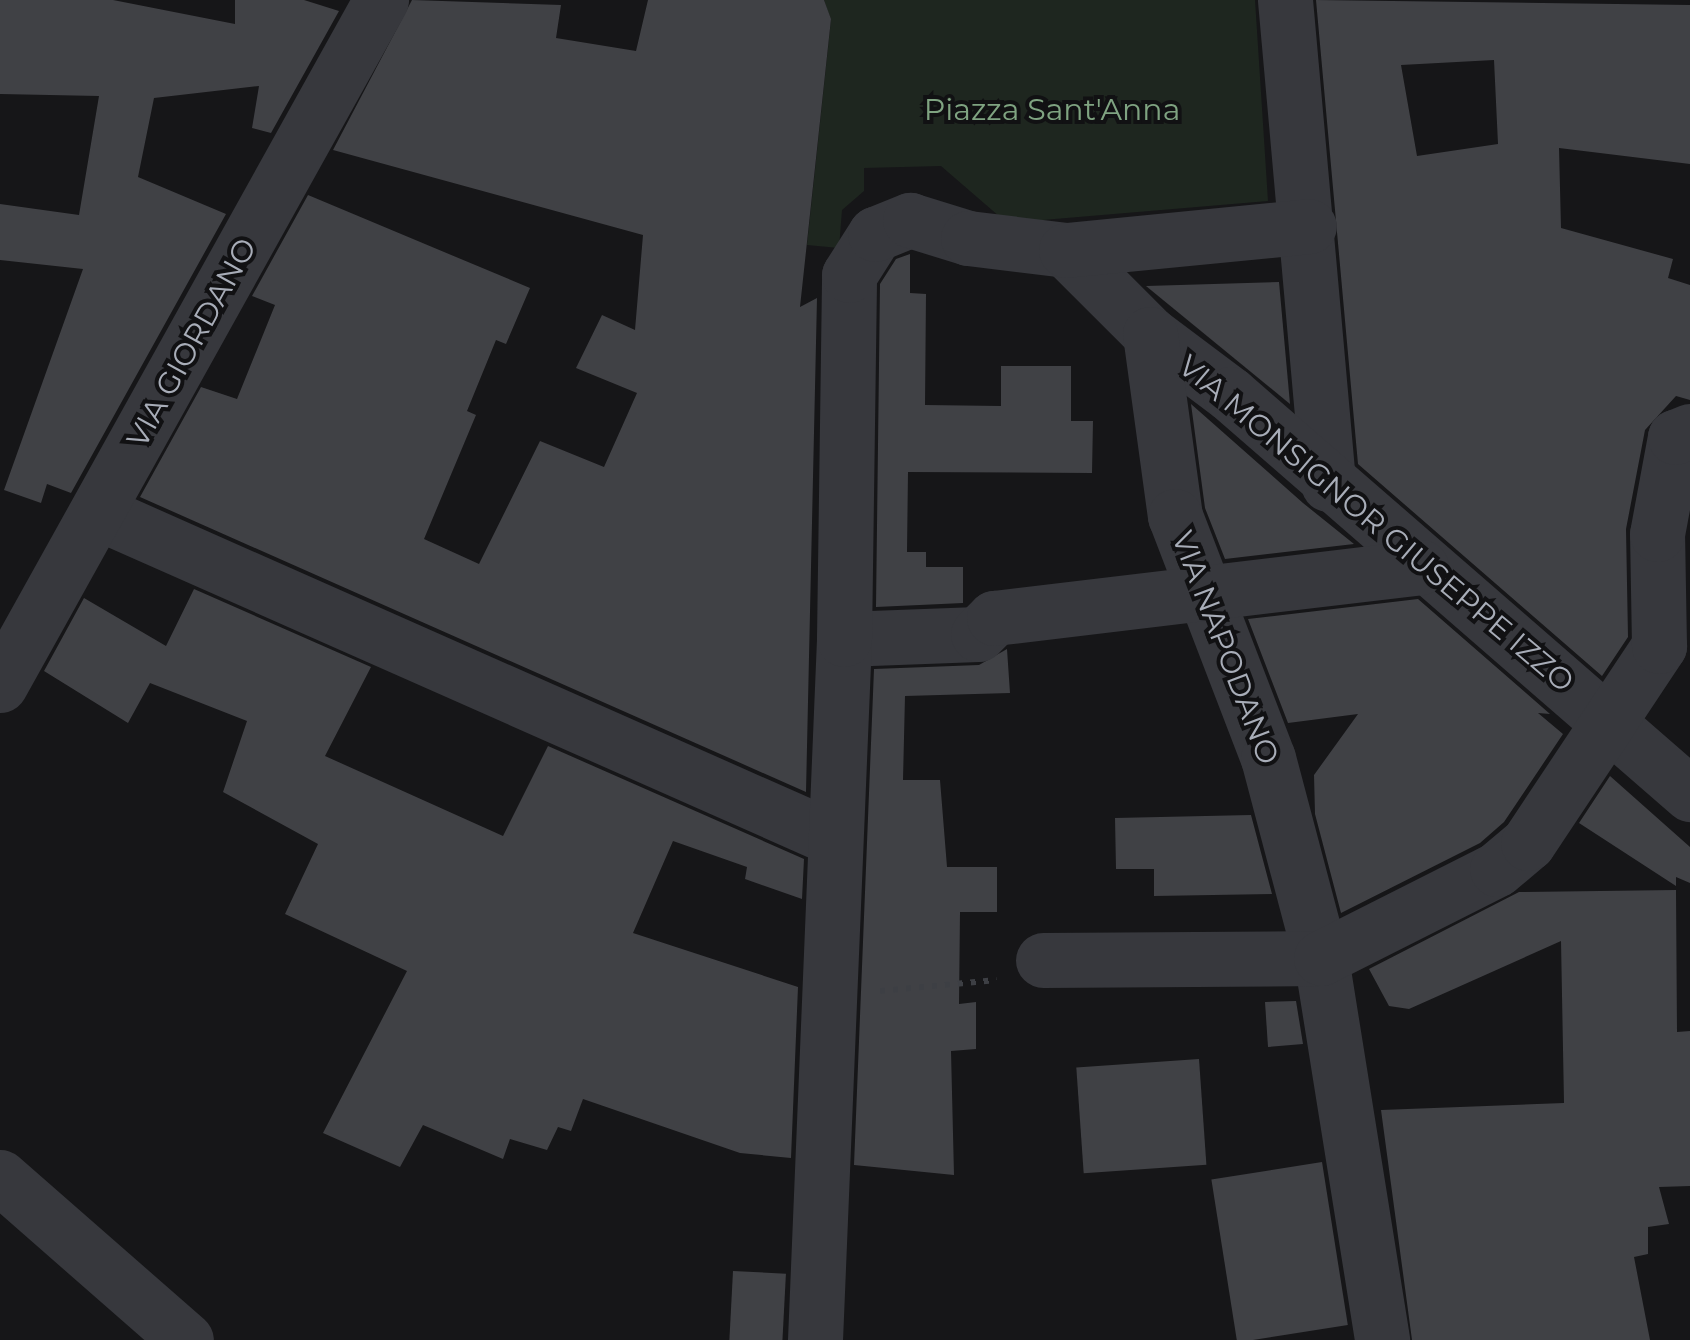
<!DOCTYPE html>
<html>
<head>
<meta charset="utf-8">
<style>
	body { margin:0 }
	#map { position:relative; width:1690px; height:1340px; overflow:hidden; background:#161618; font-family:Montserrat,sans-serif }
	div>[style] { position:absolute }
	.green>* { inset:0; background:#1e261f }
	.building>* { inset:0; background:#404145; transform-origin:0 0 }
	.path>* { height:6px; margin-top:-3px; transform-origin:0; background:repeating-linear-gradient(90deg,#3d3f44 0 5px,transparent 0 13px) }
	.minor>* { height:55px; margin:-27.5px; padding:0 27.5px; transform-origin:27.5px; border-radius:27.5px; background:#37383d }
	span { translate:-50% -50%; white-space:nowrap; text-align:center; line-height:1.15; -webkit-text-stroke:8px #111113; paint-order:stroke }
	.park-label { font-size:30px; color:#7fa381 }
	.street-label { font-size:30px; color:#a8adb8 }
</style>
</head>
<body>
<div id="map">
	<div class="green">
		<div style="clip-path:polygon(824px 0,1255px 0,1268px 201px,1007px 223px,941px 166px,864px 168px,864px 191px,842px 210px,839px 248px,807px 245px,831px 20px)"></div>
	</div>
	<div class="building">
		<div style="clip-path:polygon(0 0,113px 0,235px 24px,235px 0,304px 0,339px 11px,271px 133px,252px 128px,259px 86px,154px 98px,138px 177px,226px 214px,71px 493px,47px 484px,41px 503px,4px 490px,83px 269px,0 260px,0 204px,79px 215px,99px 96px,0 94px)"></div>
		<div style="clip-path:polygon(412px 0,561px 5px,556px 38px,636px 51px,648px 0,824px 0,831px 19px,800px 307px,817px 298px,806px 792px,140px 497px,201px 387px,237px 399px,275px 305px,252px 296px,308px 195px,530px 288px,506px 344px,496px 340px,467px 411px,476px 415px,424px 539px,479px 564px,540px 441px,604px 467px,637px 393px,576px 368px,602px 315px,635px 330px,643px 235px,333px 150px)"></div>
		<div style="clip-path:polygon(evenodd,1316px 0,1690px 5px,1690px 164px,1559px 148px,1561px 228px,1673px 259px,1668px 278px,1690px 285px,1690px 400px,1676px 396px,1645px 430px,1626px 529px,1628px 637px,1602px 676px,1358px 464px,1316px 0,1494px 60px,1498px 144px,1417px 156px,1401px 65px,1494px 60px)"></div>
		<div style="clip-path:polygon(910px 254px,910px 293px,926px 294px,925px 405px,1001px 406px,1001px 366px,1071px 366px,1071px 421px,1093px 421px,1092px 473px,908px 472px,907px 552px,926px 552px,926px 567px,963px 567px,963px 603px,876px 607px,880px 284px,896px 259px)"></div>
		<div style="clip-path:polygon(1279px 282px,1290px 404px,1146px 286px)"></div>
		<div style="clip-path:polygon(1191px 404px,1303px 503px,1354px 544px,1225px 559px,1205px 508px)"></div>
		<div style="clip-path:polygon(194px 589px,371px 667px,325px 756px,503px 836px,548px 746px,804px 859px,802px 899px,745px 879px,747px 867px,673px 841px,633px 933px,798px 987px,791px 1158px,740px 1153px,583px 1099px,571px 1131px,558px 1127px,547px 1150px,510px 1139px,503px 1159px,423px 1125px,400px 1167px,323px 1133px,407px 971px,285px 914px,318px 844px,223px 792px,247px 721px,150px 683px,128px 723px,44px 671px,84px 598px,166px 646px)"></div>
		<div style="clip-path:polygon(1418px 599px,1550px 714px,1538px 713px,1563px 734px,1504px 822px,1480px 843px,1341px 913px,1315px 814px,1314px 775px,1358px 714px,1288px 723px,1248px 619px)"></div>
		<div style="clip-path:polygon(1007px 649px,1010px 693px,905px 696px,903px 780px,940px 780px,947px 867px,997px 867px,997px 912px,960px 912px,959px 1004px,976px 1002px,976px 1049px,951px 1051px,954px 1175px,854px 1165px,874px 669px,979px 665px)"></div>
		<div style="clip-path:polygon(1610px 776px,1690px 847px,1690px 883px,1676px 877px,1676px 886px,1579px 823px)"></div>
		<div style="clip-path:polygon(1251px 815px,1272px 894px,1154px 896px,1154px 869px,1116px 869px,1115px 818px)"></div>
		<div style="clip-path:polygon(1676px 890px,1677px 1032px,1690px 1031px,1690px 1186px,1659px 1187px,1669px 1224px,1648px 1227px,1648px 1254px,1634px 1257px,1650px 1340px,1412px 1340px,1381px 1110px,1564px 1103px,1561px 941px,1409px 1009px,1389px 1006px,1369px 969px,1519px 892px)"></div>
		<div style="clip-path:polygon(1296px 1001px,1303px 1044px,1268px 1047px,1265px 1002px)"></div>
		<div style="left:1199px;top:1059px;width:106px;height:123px;rotate:86deg"></div>
		<div style="left:1322px;top:1162px;width:165px;height:112px;rotate:81deg"></div>
		<div style="left:733px;top:1271px;width:53px;height:69px;rotate:3deg"></div>
	</div>
	<div class="path">
		<div style="left:880px;top:991px;width:117px;rotate:-5.4deg"></div>
	</div>
	<div class="minor">
		<div style="left:1285px;top:0;width:486px;rotate:84.9deg"></div>
		<div style="left:1066px;top:250px;width:119px;rotate:45deg"></div>
		<div style="left:1150px;top:334px;width:100px;rotate:36.9deg"></div>
		<div style="left:1230px;top:394px;width:610px;rotate:41.01deg"></div>
		<div style="left:1150px;top:334px;width:184px;rotate:82.2deg"></div>
		<div style="left:1175px;top:516px;width:259px;rotate:69deg"></div>
		<div style="left:1268px;top:758px;width:207px;rotate:75.2deg"></div>
		<div style="left:1321px;top:958px;width:387px;rotate:80.9deg"></div>
		<div style="left:97px;top:512px;width:805px;rotate:23.89deg"></div>
		<div style="left:844px;top:639px;width:134px;rotate:-2.1deg"></div>
		<div style="left:978px;top:634px;width:23px;rotate:-45deg"></div>
		<div style="left:994px;top:618px;width:430px;rotate:-6.8deg"></div>
		<div style="left:0;top:685px;width:784px;rotate:-60.92deg"></div>
		<div style="left:1043px;top:960px;width:278px;rotate:-0.4deg"></div>
		<div style="left:1321px;top:958px;width:197px;rotate:-26.8deg"></div>
		<div style="left:1497px;top:869px;width:40px;rotate:-40deg"></div>
		<div style="left:1528px;top:843px;width:237px;rotate:-56.4deg"></div>
		<div style="left:1659px;top:646px;width:112px;rotate:-91deg"></div>
		<div style="left:1657px;top:534px;width:99px;rotate:-79.5deg"></div>
		<div style="left:1675px;top:437px;width:16px;rotate:-22deg"></div>
		<div style="left:0;top:1177px;width:247px;rotate:41.2deg"></div>
		<div style="left:815px;top:1340px;width:702px;rotate:-87.63deg"></div>
		<div style="left:844px;top:639px;width:364px;rotate:-89.2deg"></div>
		<div style="left:849px;top:275px;width:49px;rotate:-57.6deg"></div>
		<div style="left:875px;top:234px;width:38px;rotate:-22deg"></div>
		<div style="left:910px;top:220px;width:61px;rotate:17.2deg"></div>
		<div style="left:968px;top:238px;width:99px;rotate:7deg"></div>
		<div style="left:1066px;top:250px;width:244px;rotate:-5.6deg"></div>
	</div>
	<div class="park-label">
		<span style="left:1052px;top:110px">Piazza Sant'Anna</span>
	</div>
	<div class="street-label">
		<span style="left:192px;top:343px;rotate:-61deg">VIA GIORDANO</span>
		<span style="left:1376px;top:524px;rotate:40deg">VIA MONSIGNOR GIUSEPPE IZZO</span>
		<span style="left:1225px;top:648px;rotate:69deg">VIA NAPODANO</span>
	</div>
</div>
</body>
</html>
